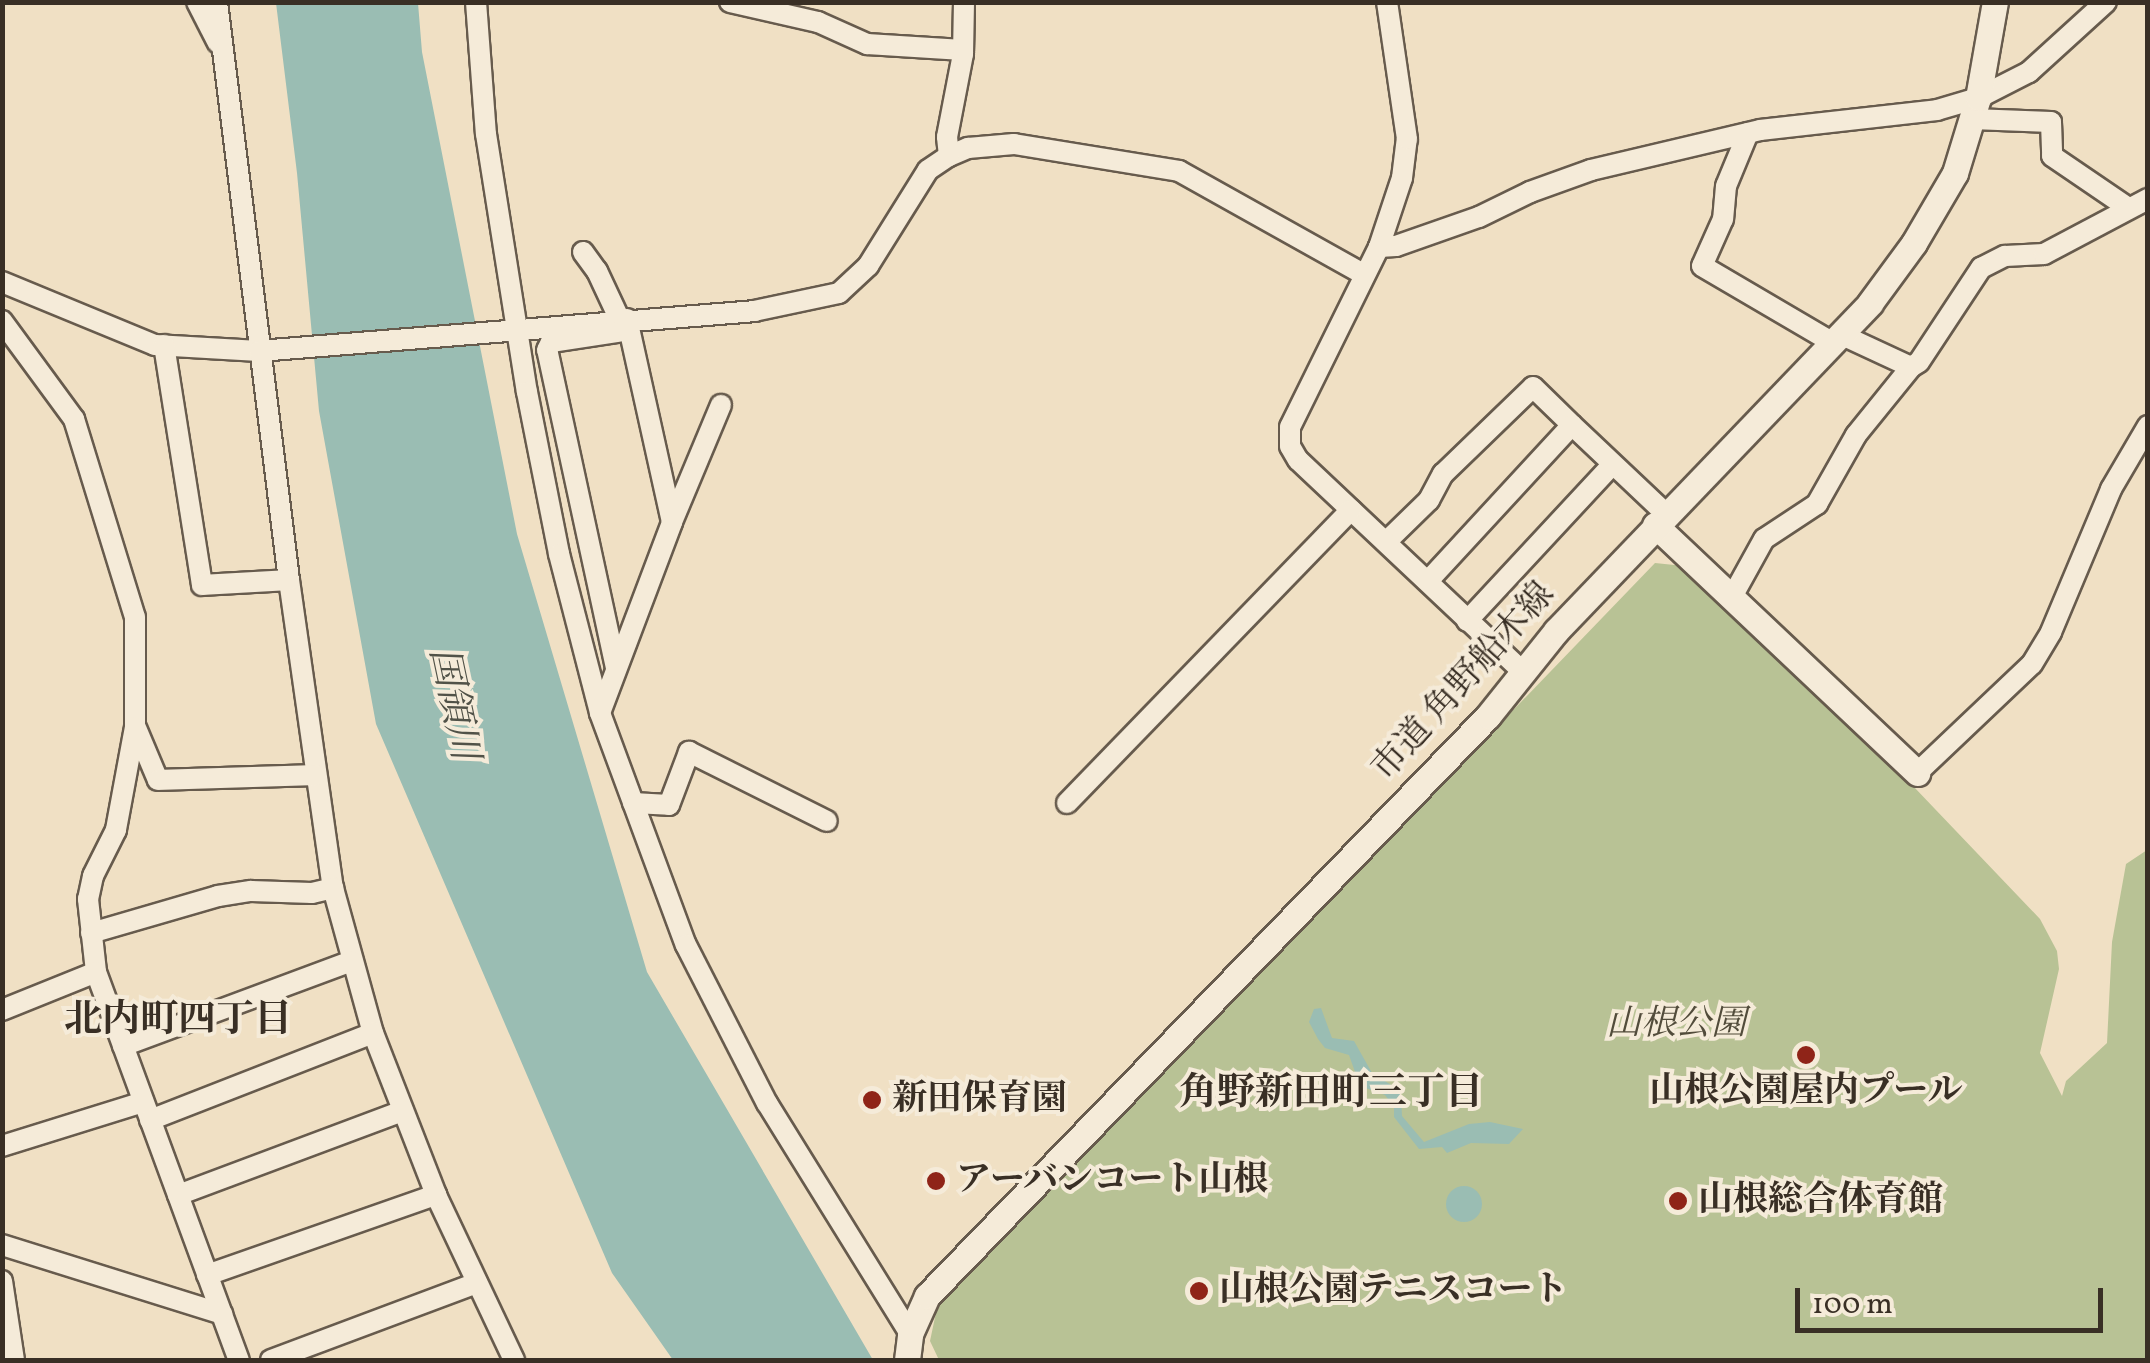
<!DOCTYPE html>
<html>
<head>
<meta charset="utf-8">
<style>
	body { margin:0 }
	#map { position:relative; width:2150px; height:1363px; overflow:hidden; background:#f0e0c4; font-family:Vollkorn,"Noto Serif JP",serif }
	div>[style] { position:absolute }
	.green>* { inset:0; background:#b8c295 }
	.water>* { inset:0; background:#9abdb3 }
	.round { border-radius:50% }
	.roads { filter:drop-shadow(2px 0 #675b4d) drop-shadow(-2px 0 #675b4d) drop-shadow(0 2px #675b4d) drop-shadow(0 -2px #675b4d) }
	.minor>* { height:20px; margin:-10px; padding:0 10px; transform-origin:10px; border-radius:10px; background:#f5ebd9 }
	.tertiary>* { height:25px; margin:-12.5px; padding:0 12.5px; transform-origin:12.5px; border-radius:12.5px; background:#f5ebd9 }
	.dots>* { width:28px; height:28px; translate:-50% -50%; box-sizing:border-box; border:5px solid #f5ebd9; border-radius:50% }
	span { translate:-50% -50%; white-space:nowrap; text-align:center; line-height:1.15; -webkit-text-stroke:8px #f5ebd9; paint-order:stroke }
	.street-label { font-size:35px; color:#392f25 }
	.park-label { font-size:35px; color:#524c3b; font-style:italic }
	.poi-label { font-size:35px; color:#392f25; font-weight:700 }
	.left { translate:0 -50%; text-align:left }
	.water-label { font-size:38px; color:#515248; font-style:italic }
	.neighbourhood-label { font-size:38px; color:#392f25; font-weight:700 }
	.frame { position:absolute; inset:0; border:5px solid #392f25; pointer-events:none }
	.scale { position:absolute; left:1795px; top:1288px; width:308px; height:45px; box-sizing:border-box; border:5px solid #392f25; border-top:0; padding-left:12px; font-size:30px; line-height:35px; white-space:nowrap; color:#392f25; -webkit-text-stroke:8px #f5ebd9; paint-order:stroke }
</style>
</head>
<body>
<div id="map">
	<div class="green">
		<div style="clip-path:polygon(1655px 563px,1684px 566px,1914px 787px,2040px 919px,2057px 951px,2059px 969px,2040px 1053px,2062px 1096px,2066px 1081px,2107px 1043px,2112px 942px,2126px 864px,2147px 850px,2147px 1360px,939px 1360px,930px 1341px,937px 1308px)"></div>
	</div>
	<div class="water">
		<div style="clip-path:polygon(276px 3px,418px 3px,422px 52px,517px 534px,647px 972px,873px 1360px,673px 1360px,612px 1273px,376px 724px,319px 411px,297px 173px)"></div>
		<div style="clip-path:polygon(1321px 1008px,1332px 1038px,1354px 1041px,1372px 1073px,1396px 1088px,1401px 1096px,1402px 1116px,1424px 1142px,1469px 1124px,1490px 1122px,1523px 1129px,1509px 1144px,1471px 1143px,1447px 1153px,1442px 1147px,1419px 1149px,1394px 1117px,1394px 1107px,1385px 1095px,1360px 1086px,1349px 1055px,1325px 1048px,1318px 1039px,1309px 1022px,1314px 1009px)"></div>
		<div class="round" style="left:1446px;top:1186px;width:36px;height:36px"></div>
	</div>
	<div class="roads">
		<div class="minor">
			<div style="left:197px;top:2px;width:46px;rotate:62.9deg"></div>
			<div style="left:217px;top:2px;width:582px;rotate:82.9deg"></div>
			<div style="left:289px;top:580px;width:311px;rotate:81.9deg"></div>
			<div style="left:333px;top:888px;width:150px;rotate:74.6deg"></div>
			<div style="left:373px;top:1033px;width:174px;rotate:68.7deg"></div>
			<div style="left:436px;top:1195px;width:183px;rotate:64.7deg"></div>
			<div style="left:476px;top:2px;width:132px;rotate:85.7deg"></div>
			<div style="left:486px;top:134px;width:261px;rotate:81deg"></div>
			<div style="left:527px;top:392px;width:165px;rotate:78.8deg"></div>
			<div style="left:559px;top:554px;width:164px;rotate:75.5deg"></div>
			<div style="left:600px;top:713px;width:247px;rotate:69.7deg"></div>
			<div style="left:686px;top:945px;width:178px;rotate:62.9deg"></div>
			<div style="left:767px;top:1103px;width:272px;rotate:58.2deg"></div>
			<div style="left:730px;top:2px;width:90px;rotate:12.8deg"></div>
			<div style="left:818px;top:22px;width:54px;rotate:24.2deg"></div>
			<div style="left:867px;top:44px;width:96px;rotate:3.6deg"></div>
			<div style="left:1972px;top:119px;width:79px;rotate:2.2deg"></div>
			<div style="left:2051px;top:122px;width:34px;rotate:88deg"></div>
			<div style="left:2052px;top:156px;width:91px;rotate:34.2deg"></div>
			<div style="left:1748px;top:133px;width:57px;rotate:112.5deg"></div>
			<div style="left:1726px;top:186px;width:33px;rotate:95deg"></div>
			<div style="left:1723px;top:219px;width:51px;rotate:114.1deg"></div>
			<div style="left:1702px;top:266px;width:152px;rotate:30.4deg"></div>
			<div style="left:949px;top:156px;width:21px;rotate:-23deg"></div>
			<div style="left:968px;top:148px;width:46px;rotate:-5deg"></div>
			<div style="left:1014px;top:144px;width:167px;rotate:9.3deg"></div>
			<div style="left:1179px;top:171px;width:211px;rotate:29.2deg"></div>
			<div style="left:1379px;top:247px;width:73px;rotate:-71.6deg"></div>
			<div style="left:1402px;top:178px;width:39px;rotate:-83deg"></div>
			<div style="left:1407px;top:139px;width:138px;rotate:-98.3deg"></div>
			<div style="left:583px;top:252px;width:24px;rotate:54deg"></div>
			<div style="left:597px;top:271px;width:54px;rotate:64.9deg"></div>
			<div style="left:2px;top:282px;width:165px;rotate:22.4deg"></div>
			<div style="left:155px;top:345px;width:104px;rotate:3.3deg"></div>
			<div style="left:259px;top:351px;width:497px;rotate:-4.6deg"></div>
			<div style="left:754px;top:311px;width:87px;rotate:-12deg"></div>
			<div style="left:839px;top:293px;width:40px;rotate:-43deg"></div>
			<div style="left:868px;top:266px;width:113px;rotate:-58deg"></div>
			<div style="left:928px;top:170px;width:25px;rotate:-34deg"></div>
			<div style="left:949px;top:156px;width:19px;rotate:-96deg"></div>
			<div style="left:947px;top:137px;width:85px;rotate:-79.1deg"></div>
			<div style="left:963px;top:54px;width:52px;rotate:-88.9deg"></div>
			<div style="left:2px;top:321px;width:122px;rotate:53.7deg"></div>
			<div style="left:74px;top:419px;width:207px;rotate:72.9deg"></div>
			<div style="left:135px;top:617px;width:110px;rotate:90deg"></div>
			<div style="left:135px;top:727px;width:105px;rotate:100.5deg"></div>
			<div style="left:116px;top:830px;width:51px;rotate:116.6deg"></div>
			<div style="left:93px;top:876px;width:24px;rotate:102deg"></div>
			<div style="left:88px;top:899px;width:73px;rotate:83.7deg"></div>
			<div style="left:96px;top:972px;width:414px;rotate:69.8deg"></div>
			<div style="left:164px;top:345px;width:243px;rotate:81deg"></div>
			<div style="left:202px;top:585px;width:87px;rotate:-3.3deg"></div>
			<div style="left:1911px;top:367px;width:9px;rotate:-32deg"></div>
			<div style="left:1919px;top:362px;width:113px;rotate:-56.6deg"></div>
			<div style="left:1981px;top:268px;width:27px;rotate:-27deg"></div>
			<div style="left:2005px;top:256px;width:39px;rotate:-3deg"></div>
			<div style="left:2044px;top:254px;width:118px;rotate:-27.9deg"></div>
			<div style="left:672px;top:522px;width:127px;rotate:-67.3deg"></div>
			<div style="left:1386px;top:542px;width:60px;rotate:-44.3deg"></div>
			<div style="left:1429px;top:500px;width:30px;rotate:-62deg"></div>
			<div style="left:1443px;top:474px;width:125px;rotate:-44deg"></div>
			<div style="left:1533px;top:387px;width:54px;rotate:44.3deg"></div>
			<div style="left:1428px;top:581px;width:212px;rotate:-47.3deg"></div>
			<div style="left:1572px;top:425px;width:129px;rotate:43.4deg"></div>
			<div style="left:1732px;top:597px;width:66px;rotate:-61.1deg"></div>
			<div style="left:1764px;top:539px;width:64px;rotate:-33.4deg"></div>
			<div style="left:1817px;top:504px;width:79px;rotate:-60.5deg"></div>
			<div style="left:1856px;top:435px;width:87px;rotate:-51deg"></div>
			<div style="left:1911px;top:367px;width:76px;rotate:-155.1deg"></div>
			<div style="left:1467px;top:621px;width:214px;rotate:-47.1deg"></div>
			<div style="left:616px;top:668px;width:325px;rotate:-102.2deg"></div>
			<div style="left:547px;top:350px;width:9px;rotate:-63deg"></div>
			<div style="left:551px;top:342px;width:68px;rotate:-8.5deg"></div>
			<div style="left:1521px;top:670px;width:306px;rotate:-136.7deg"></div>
			<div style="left:1298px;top:460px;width:16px;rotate:-120deg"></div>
			<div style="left:1290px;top:446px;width:19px;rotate:-90deg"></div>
			<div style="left:1290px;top:427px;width:201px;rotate:-63.7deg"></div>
			<div style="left:1379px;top:247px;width:17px;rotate:-3deg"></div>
			<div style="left:1396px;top:246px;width:88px;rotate:-19.3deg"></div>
			<div style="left:1479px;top:217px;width:57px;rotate:-26.1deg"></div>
			<div style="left:1530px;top:192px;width:65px;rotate:-19.8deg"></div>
			<div style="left:1591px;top:170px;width:174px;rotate:-13.3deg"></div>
			<div style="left:1760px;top:130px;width:178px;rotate:-6.4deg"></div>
			<div style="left:1937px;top:110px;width:43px;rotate:-16.3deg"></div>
			<div style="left:1978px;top:98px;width:57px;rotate:-27deg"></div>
			<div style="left:2029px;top:72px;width:104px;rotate:-42.3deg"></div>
			<div style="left:600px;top:713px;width:204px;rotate:-69.3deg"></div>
			<div style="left:672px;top:522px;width:208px;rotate:-102.5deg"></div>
			<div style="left:136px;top:728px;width:56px;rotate:67.1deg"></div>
			<div style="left:158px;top:780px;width:157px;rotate:-1.8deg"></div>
			<div style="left:1917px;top:773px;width:158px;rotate:-43.5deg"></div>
			<div style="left:2032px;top:664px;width:37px;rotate:-59deg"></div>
			<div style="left:2051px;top:632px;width:155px;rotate:-67.2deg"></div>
			<div style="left:2111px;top:489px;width:73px;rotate:-59.6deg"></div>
			<div style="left:633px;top:803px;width:36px;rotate:3deg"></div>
			<div style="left:669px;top:805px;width:57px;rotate:-69.3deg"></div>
			<div style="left:689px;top:752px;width:154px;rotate:26.6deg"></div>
			<div style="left:1067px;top:803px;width:408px;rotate:-45.9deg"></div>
			<div style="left:91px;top:933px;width:132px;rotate:-16.2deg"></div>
			<div style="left:218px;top:896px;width:33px;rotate:-9deg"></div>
			<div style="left:251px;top:891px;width:61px;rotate:1.9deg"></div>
			<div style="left:312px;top:893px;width:22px;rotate:-13deg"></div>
			<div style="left:2px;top:1010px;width:101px;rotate:-22deg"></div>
			<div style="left:123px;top:1046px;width:243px;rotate:-20.4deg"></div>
			<div style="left:150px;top:1120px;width:239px;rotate:-21.3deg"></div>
			<div style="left:2px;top:1146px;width:148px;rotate:-17.3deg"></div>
			<div style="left:178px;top:1195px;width:240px;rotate:-20.5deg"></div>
			<div style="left:2px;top:1245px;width:231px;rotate:17.4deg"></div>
			<div style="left:207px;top:1275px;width:243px;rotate:-19.3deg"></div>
			<div style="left:2px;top:1281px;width:80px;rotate:81.4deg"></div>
			<div style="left:271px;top:1360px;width:220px;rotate:-20.5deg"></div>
		</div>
		<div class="tertiary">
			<div style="left:1655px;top:525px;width:361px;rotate:43.4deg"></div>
			<div style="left:907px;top:1360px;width:26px;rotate:-83deg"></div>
			<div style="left:910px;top:1334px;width:42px;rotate:-65.9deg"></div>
			<div style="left:927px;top:1296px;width:807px;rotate:-45.95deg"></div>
			<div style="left:1488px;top:716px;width:109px;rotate:-51.3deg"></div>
			<div style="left:1556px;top:631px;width:454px;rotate:-46.2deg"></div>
			<div style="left:1870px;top:303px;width:74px;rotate:-53.7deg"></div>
			<div style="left:1914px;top:243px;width:81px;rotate:-59.6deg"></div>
			<div style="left:1955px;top:173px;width:78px;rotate:-73deg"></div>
			<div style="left:1978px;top:98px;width:97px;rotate:-80deg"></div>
		</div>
	</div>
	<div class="dots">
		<div style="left:1806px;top:1055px;background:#8f2418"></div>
		<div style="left:872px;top:1100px;background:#8f2418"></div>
		<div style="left:936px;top:1181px;background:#8f2418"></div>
		<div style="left:1678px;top:1201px;background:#8f2418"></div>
		<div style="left:1199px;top:1291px;background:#8f2418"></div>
	</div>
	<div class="street-label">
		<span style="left:1464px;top:682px;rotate:-48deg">市道 角野船木線</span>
	</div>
	<div class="park-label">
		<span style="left:1676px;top:1025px">山根公園</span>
	</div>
	<div class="poi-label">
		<span style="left:1806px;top:1092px">山根公園屋内プール</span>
		<span class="left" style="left:892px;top:1100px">新田保育園</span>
		<span class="left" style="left:956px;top:1181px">アーバンコート山根</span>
		<span class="left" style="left:1698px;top:1201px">山根総合体育館</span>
		<span class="left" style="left:1219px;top:1291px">山根公園テニスコート</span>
	</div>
	<div class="water-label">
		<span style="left:452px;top:704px;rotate:78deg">国領川</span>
	</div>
	<div class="neighbourhood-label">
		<span style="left:178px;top:1022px">北内町四丁目</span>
		<span style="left:1331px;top:1095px">角野新田町三丁目</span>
	</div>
	<div class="frame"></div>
	<div class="scale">100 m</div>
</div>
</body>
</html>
